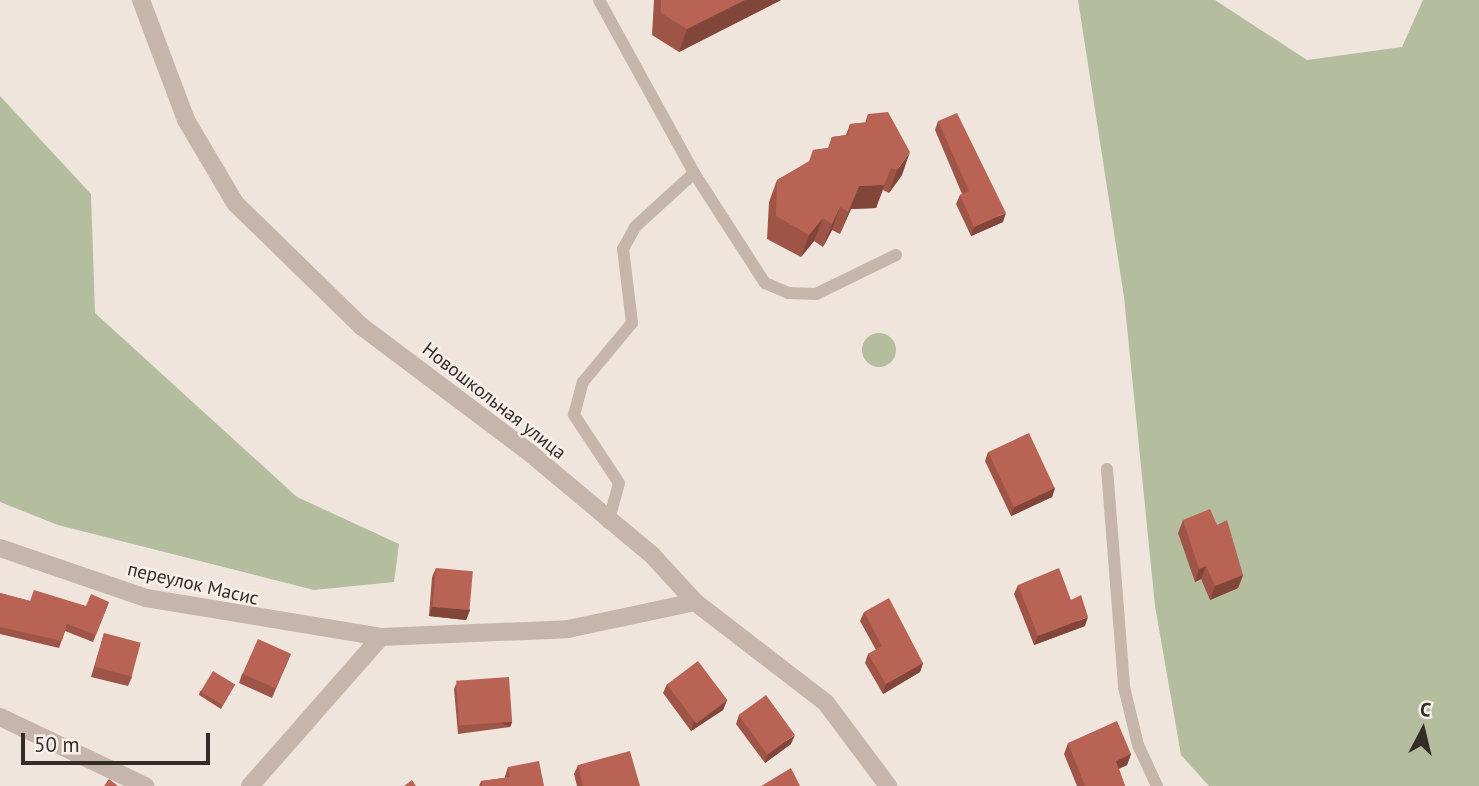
<!DOCTYPE html>
<html>
<head>
<meta charset="utf-8">
<style>
	body { margin:0 }
	#map { position:relative; width:1479px; height:786px; overflow:hidden; background:#efe5dd; font-family:"PT Sans",sans-serif }
	div>[style] { position:absolute }
	.green>* { inset:0; background:#b5bd9f }
	.round { border-radius:50% }
	.service>* { height:12px; margin:-6px; padding:0 6px; transform-origin:6px; border-radius:6px; background:#c6b5aa }
	.minor>* { height:18px; margin:-9px; padding:0 9px; transform-origin:9px; border-radius:9px; background:#c6b5aa }
	.wall>* { inset:0; background:#9e5547 }
	.shaded-wall>* { inset:0; background:#81453a; transform-origin:0 0 }
	.building>* { inset:0; background:#b86353; transform-origin:0 0 }
	span { translate:-50% -50%; white-space:nowrap; text-align:center; line-height:1.15; -webkit-text-stroke:5px #f7f0e9; paint-order:stroke }
	.street-label { font-size:19px; color:#342c29 }
	.north { position:absolute; left:1388px; top:695px; width:70px; height:70px; -webkit-text-stroke:5px #f7f0e9; paint-order:stroke; rotate:7deg; font-size:19px; font-weight:700; line-height:28px; text-align:center; color:#342c29 }
	.north::after { content:''; display:block; margin:auto; width:24px; height:32px; background:#342c29; clip-path:polygon(50% 0,100% 100%,50% 72%,0 100%) }
	.scale { position:absolute; left:21px; top:733px; width:189px; height:32px; box-sizing:border-box; border:4px solid #342c29; border-top:0; padding-left:9px; font-size:21px; line-height:24px; white-space:nowrap; color:#342c29; -webkit-text-stroke:5px #f7f0e9; paint-order:stroke }
</style>
</head>
<body>
<div id="map">
	<div class="green">
		<div style="clip-path:polygon(1078px 0,1215px 0,1307px 60px,1402px 47px,1423px 0,1479px 0,1479px 786px,1209px 786px,1181px 755px,1155px 606px,1124px 297px)"></div>
		<div style="clip-path:polygon(0 96px,91px 194px,95px 313px,297px 497px,399px 544px,394px 582px,314px 590px,58px 525px,0 502px)"></div>
		<div class="round" style="left:862px;top:333px;width:34px;height:34px"></div>
	</div>
	<div class="service">
		<div style="left:599px;top:0;width:197px;rotate:61.2deg"></div>
		<div style="left:1107px;top:469px;width:219px;rotate:85.5deg"></div>
		<div style="left:1124px;top:687px;width:60px;rotate:76.4deg"></div>
		<div style="left:1138px;top:745px;width:45px;rotate:65.1deg"></div>
		<div style="left:608px;top:523px;width:41px;rotate:-74.6deg"></div>
		<div style="left:619px;top:483px;width:82px;rotate:-123.5deg"></div>
		<div style="left:574px;top:415px;width:34px;rotate:-75deg"></div>
		<div style="left:583px;top:382px;width:77px;rotate:-50.3deg"></div>
		<div style="left:632px;top:323px;width:75px;rotate:-96.9deg"></div>
		<div style="left:623px;top:249px;width:25px;rotate:-61deg"></div>
		<div style="left:635px;top:227px;width:80px;rotate:-42.5deg"></div>
		<div style="left:694px;top:173px;width:131px;rotate:57.2deg"></div>
		<div style="left:765px;top:283px;width:25px;rotate:23deg"></div>
		<div style="left:788px;top:293px;width:28px;rotate:2deg"></div>
		<div style="left:816px;top:294px;width:89px;rotate:-26deg"></div>
	</div>
	<div class="minor">
		<div style="left:141px;top:0;width:128px;rotate:69.4deg"></div>
		<div style="left:186px;top:120px;width:96px;rotate:59.4deg"></div>
		<div style="left:235px;top:203px;width:176px;rotate:44.3deg"></div>
		<div style="left:361px;top:326px;width:211px;rotate:36.9deg"></div>
		<div style="left:530px;top:453px;width:159px;rotate:39.9deg"></div>
		<div style="left:652px;top:555px;width:64px;rotate:47.5deg"></div>
		<div style="left:695px;top:602px;width:165px;rotate:37.6deg"></div>
		<div style="left:826px;top:703px;width:104px;rotate:53.2deg"></div>
		<div style="left:0;top:548px;width:154px;rotate:18.9deg"></div>
		<div style="left:146px;top:598px;width:238px;rotate:9.4deg"></div>
		<div style="left:381px;top:637px;width:187px;rotate:-2.4deg"></div>
		<div style="left:568px;top:629px;width:130px;rotate:-12deg"></div>
		<div style="left:0;top:717px;width:161px;rotate:25.4deg"></div>
		<div style="left:250px;top:786px;width:198px;rotate:-48.7deg"></div>
	</div>
	<div class="wall">
		<div style="clip-path:polygon(654px 0,781px 0,679px 52px,652px 35px)"></div>
		<div style="clip-path:polygon(868px 114px,902px 175px,889px 193px,883px 190px,876px 208px,851px 209px,840px 234px,832px 230px,823px 247px,814px 241px,801px 257px,767px 239px,769px 202px,777px 180px,809px 162px,813px 150px,828px 148px,832px 137px,846px 135px,850px 124px,865px 123px)"></div>
		<div style="clip-path:polygon(938px 121px,1003px 222px,971px 236px,956px 204px,960px 195px,962px 194px,935px 130px)"></div>
		<div style="clip-path:polygon(988px 452px,1055px 488px,1052px 497px,1011px 516px,985px 461px)"></div>
		<div style="clip-path:polygon(1183px 520px,1217px 525px,1243px 575px,1238px 588px,1210px 600px,1201px 579px,1195px 582px,1178px 533px)"></div>
		<div style="clip-path:polygon(436px 568px,470px 610px,466px 620px,429px 616px,432px 577px)"></div>
		<div style="clip-path:polygon(1018px 585px,1085px 626px,1034px 645px,1014px 594px)"></div>
		<div style="clip-path:polygon(0 593px,30px 601px,86px 606px,109px 602px,93px 642px,65px 631px,59px 648px,0 634px)"></div>
		<div style="clip-path:polygon(864px 612px,923px 663px,920px 672px,883px 694px,865px 663px,868px 654px,876px 650px,860px 621px)"></div>
		<div style="clip-path:polygon(104px 633px,132px 677px,128px 686px,91px 677px)"></div>
		<div style="clip-path:polygon(291px 654px,272px 698px,239px 683px,242px 674px)"></div>
		<div style="clip-path:polygon(235px 684px,221px 709px,199px 695px,200px 691px)"></div>
		<div style="clip-path:polygon(456px 684px,512px 722px,510px 727px,458px 734px,454px 689px)"></div>
		<div style="clip-path:polygon(667px 684px,727px 700px,723px 710px,691px 731px,663px 693px)"></div>
		<div style="clip-path:polygon(739px 715px,791px 744px,765px 763px,736px 724px)"></div>
		<div style="clip-path:polygon(1068px 743px,1131px 754px,1127px 765px,1119px 769px,1125px 786px,1077px 786px,1064px 754px)"></div>
		<div style="clip-path:polygon(578px 765px,640px 786px,577px 786px,574px 774px)"></div>
		<div style="clip-path:polygon(508px 767px,544px 786px,479px 786px,481px 781px,505px 778px,505px 776px)"></div>
	</div>
	<div class="shaded-wall">
		<div style="clip-path:polygon(745px 0,781px 0,679px 52px,687px 29px)"></div>
		<div style="clip-path:polygon(910px 152px,902px 175px,889px 193px,897px 170px)"></div>
		<div style="clip-path:polygon(884px 185px,876px 208px,851px 209px,840px 234px,859px 186px)"></div>
		<div style="clip-path:polygon(840px 207px,832px 230px,823px 247px,832px 224px)"></div>
		<div style="clip-path:polygon(1006px 213px,1003px 222px,971px 236px,974px 227px)"></div>
		<div style="clip-path:polygon(823px 218px,814px 241px,801px 257px,809px 235px)"></div>
		<div style="clip-path:polygon(1055px 488px,1052px 497px,1011px 516px,1014px 507px)"></div>
		<div style="clip-path:polygon(1206px 566px,1201px 579px,1195px 582px,1199px 569px)"></div>
		<div style="clip-path:polygon(1243px 575px,1238px 588px,1210px 600px,1215px 586px)"></div>
		<div style="clip-path:polygon(432px 607px,470px 610px,466px 620px,429px 616px)"></div>
		<div style="clip-path:polygon(1088px 617px,1085px 626px,1034px 645px,1038px 636px)"></div>
		<div style="clip-path:polygon(923px 663px,920px 672px,883px 694px,886px 684px)"></div>
		<div style="clip-path:polygon(727px 700px,723px 710px,691px 731px,694px 722px)"></div>
		<div style="left:512px;top:722px;width:5px;height:52px;rotate:112deg"></div>
		<div style="clip-path:polygon(795px 735px,791px 744px,765px 763px,768px 753px)"></div>
		<div style="clip-path:polygon(1131px 754px,1127px 765px,1112px 771px,1116px 761px)"></div>
	</div>
	<div class="building">
		<div style="clip-path:polygon(661px 0,745px 0,687px 29px,661px 13px)"></div>
		<div style="clip-path:polygon(888px 112px,910px 152px,897px 170px,891px 168px,884px 185px,859px 186px,848px 212px,840px 207px,832px 224px,823px 218px,809px 235px,776px 216px,777px 180px,811px 160px,813px 150px,829px 148px,832px 137px,848px 135px,850px 124px,867px 122px,868px 114px)"></div>
		<div style="clip-path:polygon(957px 113px,1006px 213px,974px 227px,960px 195px,969px 191px,938px 121px)"></div>
		<div style="left:1029px;top:433px;width:61px;height:45px;rotate:65deg"></div>
		<div style="clip-path:polygon(1210px 509px,1217px 525px,1227px 520px,1243px 575px,1215px 586px,1206px 566px,1199px 569px,1183px 520px)"></div>
		<div style="left:436px;top:568px;width:37px;height:39px;rotate:5deg"></div>
		<div style="clip-path:polygon(1059px 568px,1071px 600px,1081px 595px,1088px 617px,1038px 636px,1018px 585px)"></div>
		<div style="clip-path:polygon(34px 590px,86px 606px,91px 594px,109px 602px,96px 635px,67px 624px,62px 641px,0 627px,0 593px,30px 601px)"></div>
		<div style="clip-path:polygon(889px 598px,923px 663px,886px 684px,868px 654px,882px 646px,864px 612px)"></div>
		<div style="left:104px;top:633px;width:38px;height:35px;rotate:15deg"></div>
		<div style="left:258px;top:639px;width:36px;height:38px;rotate:24deg"></div>
		<div style="left:698px;top:661px;width:49px;height:39px;rotate:53deg"></div>
		<div style="left:213px;top:671px;width:26px;height:24px;rotate:31deg"></div>
		<div style="left:509px;top:677px;width:45px;height:53px;rotate:86deg"></div>
		<div style="left:766px;top:695px;width:49px;height:34px;rotate:54deg"></div>
		<div style="clip-path:polygon(1117px 721px,1131px 754px,1116px 761px,1125px 786px,1085px 786px,1068px 743px)"></div>
		<div style="clip-path:polygon(630px 751px,640px 786px,583px 786px,578px 765px)"></div>
		<div style="clip-path:polygon(539px 761px,544px 786px,482px 786px,481px 781px,510px 777px,508px 767px)"></div>
		<div style="clip-path:polygon(791px 768px,800px 786px,761px 786px)"></div>
		<div style="clip-path:polygon(109px 779px,118px 786px,104px 786px)"></div>
		<div style="clip-path:polygon(412px 780px,416px 786px,404px 786px)"></div>
	</div>
	<div class="street-label">
		<span style="left:494px;top:401px;rotate:38deg">Новошкольная улица</span>
		<span style="left:193px;top:584px;rotate:13deg">переулок Масис</span>
	</div>
	<div class="north">С</div>
	<div class="scale">50 m</div>
</div>
</body>
</html>
